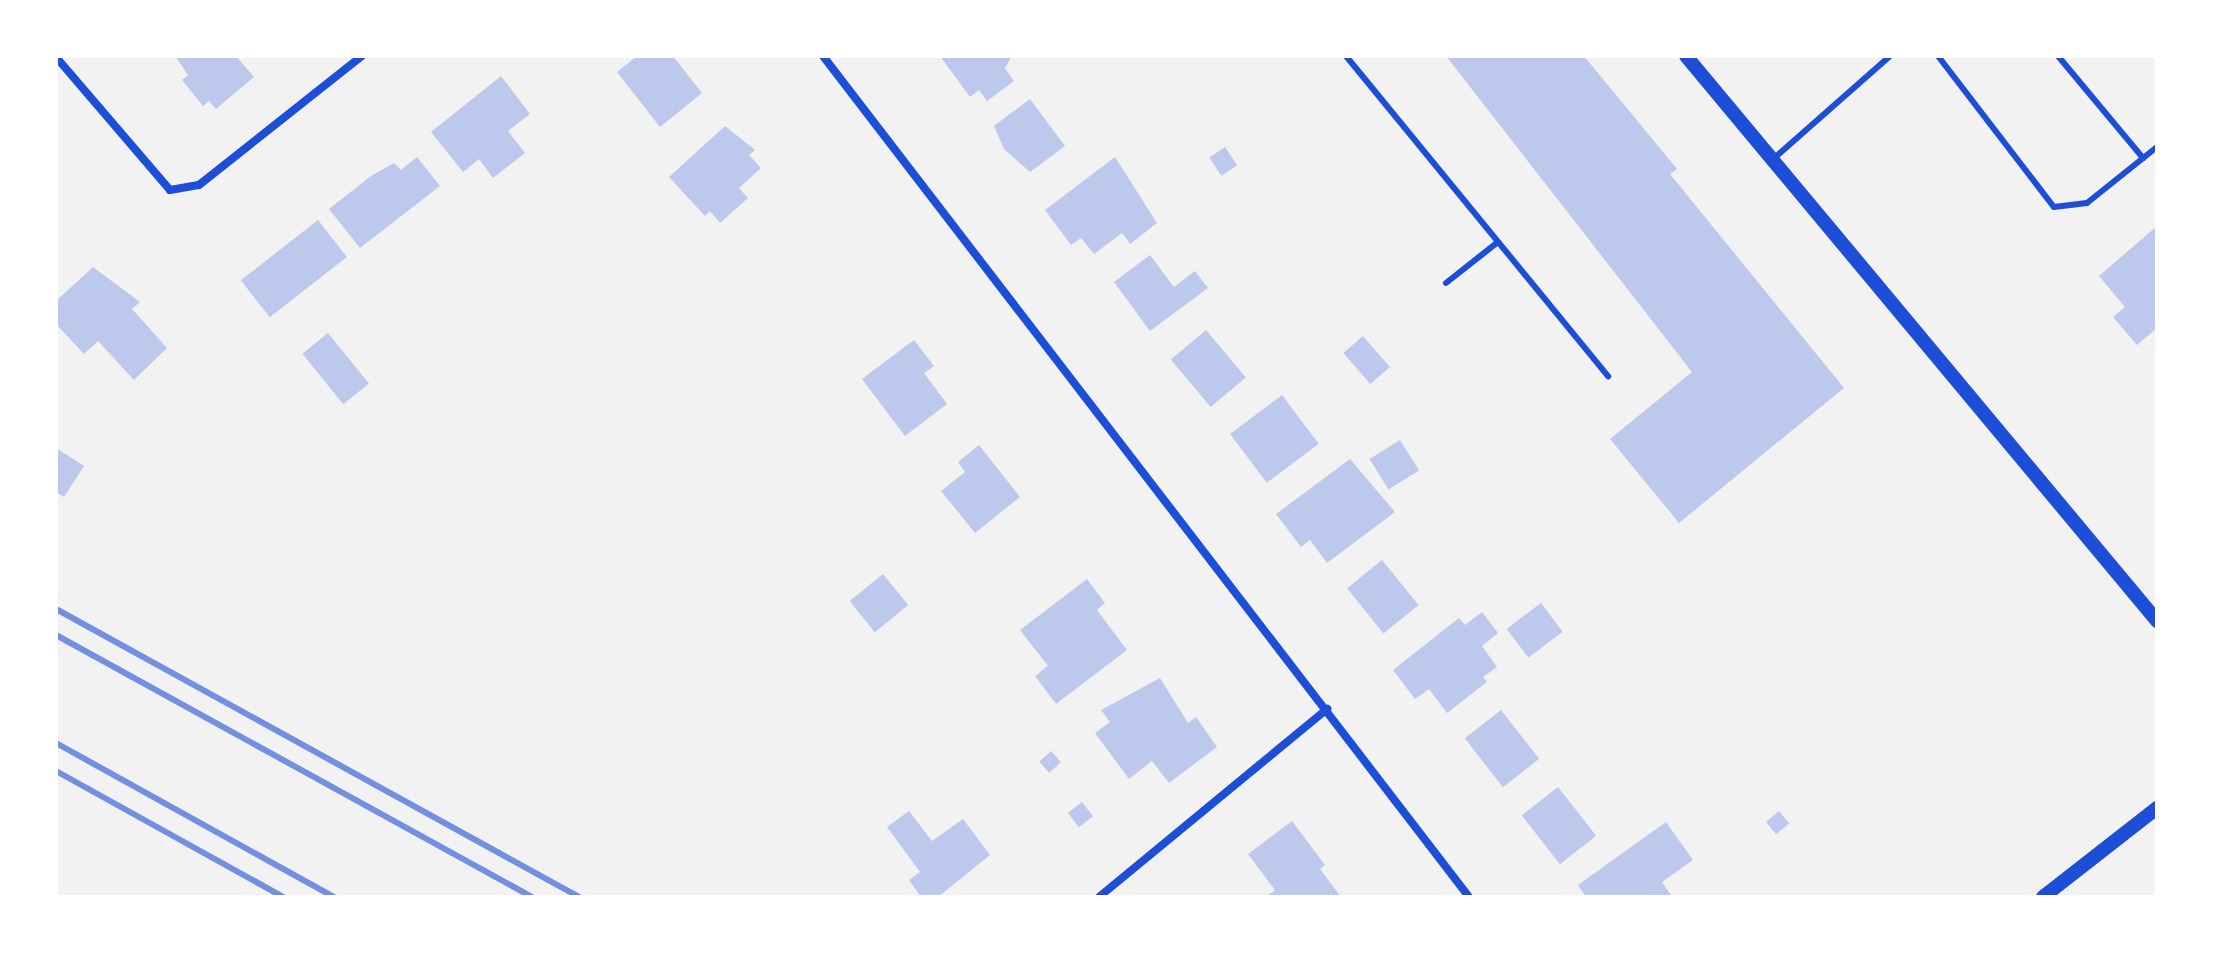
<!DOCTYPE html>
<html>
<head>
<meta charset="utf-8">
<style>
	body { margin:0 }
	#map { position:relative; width:2213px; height:953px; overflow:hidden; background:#f2f2f2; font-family:Spectral,serif }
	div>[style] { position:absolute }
	.building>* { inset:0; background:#bdc9ec; transform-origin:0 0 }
	.service>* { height:6px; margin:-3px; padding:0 3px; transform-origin:3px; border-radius:3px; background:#1d4ed8 }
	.minor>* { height:8px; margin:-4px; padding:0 4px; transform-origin:4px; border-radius:4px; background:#1d4ed8 }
	.tertiary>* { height:14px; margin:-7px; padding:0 7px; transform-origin:7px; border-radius:7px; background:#1d4ed8 }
	.rail>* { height:6px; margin:-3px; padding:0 3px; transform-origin:3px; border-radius:3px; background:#7290e2 }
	span { translate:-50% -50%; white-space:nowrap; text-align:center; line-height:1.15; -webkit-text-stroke:8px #fff; paint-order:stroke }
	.frame { position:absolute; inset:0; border:58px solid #fff; pointer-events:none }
</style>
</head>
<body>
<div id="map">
	<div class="building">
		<div style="clip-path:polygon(175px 56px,236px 56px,254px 77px,216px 109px,209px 101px,203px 106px,182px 80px,188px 75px)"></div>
		<div style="clip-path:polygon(637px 56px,673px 56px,702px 93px,660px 127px,617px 72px)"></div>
		<div style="clip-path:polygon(940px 56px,1012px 56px,1005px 68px,1014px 81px,987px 101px,979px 90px,970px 97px)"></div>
		<div style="clip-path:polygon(1446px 56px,1584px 56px,1677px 169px,1670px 174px,1844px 388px,1679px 523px,1610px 439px,1692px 372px)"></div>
		<div style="clip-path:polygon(501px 76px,530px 114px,508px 131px,525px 153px,493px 178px,479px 159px,463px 172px,431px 132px)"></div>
		<div style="clip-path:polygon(1030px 99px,1065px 146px,1030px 172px,1004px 149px,994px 126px)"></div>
		<div style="clip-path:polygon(725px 126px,755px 150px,749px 155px,761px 168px,739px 188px,748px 198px,720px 223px,710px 211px,705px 216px,669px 177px)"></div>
		<div style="left:1225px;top:147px;width:22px;height:19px;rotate:56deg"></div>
		<div style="clip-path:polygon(417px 157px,440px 186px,360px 248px,329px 209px,371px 176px,394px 163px,401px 170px)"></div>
		<div style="clip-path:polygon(1115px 157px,1157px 223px,1130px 244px,1122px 233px,1094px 254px,1081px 238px,1071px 245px,1045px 210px)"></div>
		<div style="left:318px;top:220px;width:47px;height:98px;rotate:52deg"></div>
		<div style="clip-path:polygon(2157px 226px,2157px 328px,2137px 345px,2113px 317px,2125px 307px,2099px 276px)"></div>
		<div style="clip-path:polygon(1150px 255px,1174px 287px,1195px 271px,1208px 288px,1150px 331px,1114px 282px)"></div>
		<div style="clip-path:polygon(93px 267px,140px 302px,132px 309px,167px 348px,134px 380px,98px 341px,84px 354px,56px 324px,56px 301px)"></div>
		<div style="left:1206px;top:330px;width:62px;height:46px;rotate:50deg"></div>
		<div style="left:328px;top:333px;width:65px;height:33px;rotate:51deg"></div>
		<div style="left:1363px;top:336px;width:41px;height:26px;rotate:49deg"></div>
		<div style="clip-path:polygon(914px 340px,934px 366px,924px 373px,947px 404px,905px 436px,862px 379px)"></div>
		<div style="left:1282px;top:395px;width:61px;height:65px;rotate:53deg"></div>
		<div style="left:1400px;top:440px;width:36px;height:36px;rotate:58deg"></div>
		<div style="clip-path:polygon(979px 445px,1020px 497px,975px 533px,941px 491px,965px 472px,958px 462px)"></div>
		<div style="clip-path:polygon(56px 448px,84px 466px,64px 497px,56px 492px)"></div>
		<div style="clip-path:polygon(1350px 459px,1395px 512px,1327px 563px,1310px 540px,1301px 547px,1276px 514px)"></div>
		<div style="left:1382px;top:560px;width:58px;height:45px;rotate:51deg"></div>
		<div style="left:883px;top:574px;width:40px;height:43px;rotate:51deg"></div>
		<div style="clip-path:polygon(1087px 579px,1105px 603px,1097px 610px,1127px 650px,1056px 704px,1035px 676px,1048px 666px,1020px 630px)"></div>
		<div style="left:1541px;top:603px;width:36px;height:43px;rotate:53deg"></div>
		<div style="clip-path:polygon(1482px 612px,1498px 633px,1482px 646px,1497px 667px,1483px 677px,1487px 682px,1447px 713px,1429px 689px,1415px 699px,1393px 670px,1459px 618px,1465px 625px)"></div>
		<div style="clip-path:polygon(1160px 678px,1188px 723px,1196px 717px,1217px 747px,1169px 783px,1152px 761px,1129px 779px,1095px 733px,1110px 722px,1101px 710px)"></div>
		<div style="left:1501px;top:710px;width:62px;height:46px;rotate:52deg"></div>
		<div style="left:1051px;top:751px;width:15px;height:16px;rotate:48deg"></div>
		<div style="left:1558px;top:787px;width:62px;height:46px;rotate:52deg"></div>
		<div style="left:1082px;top:802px;width:18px;height:18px;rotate:52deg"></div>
		<div style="clip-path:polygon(909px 811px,932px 841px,963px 819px,990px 855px,938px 897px,921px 897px,909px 880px,920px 872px,887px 827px)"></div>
		<div style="left:1779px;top:811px;width:16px;height:17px;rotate:50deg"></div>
		<div style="clip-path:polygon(1292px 821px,1325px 865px,1320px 869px,1341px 897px,1266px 897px,1275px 890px,1248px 854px)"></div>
		<div style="clip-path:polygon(1666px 822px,1693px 860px,1662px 882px,1672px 897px,1586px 897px,1578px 885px)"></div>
	</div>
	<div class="service">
		<div style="left:1346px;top:56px;width:414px;rotate:50.7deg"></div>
		<div style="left:1938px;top:56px;width:190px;rotate:52.5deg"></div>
		<div style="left:2054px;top:207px;width:33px;rotate:-7deg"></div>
		<div style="left:2087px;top:203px;width:90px;rotate:-38.7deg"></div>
		<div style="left:2058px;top:56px;width:133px;rotate:50.2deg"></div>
		<div style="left:1772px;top:160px;width:157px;rotate:-41.4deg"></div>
		<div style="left:1446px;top:283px;width:66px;rotate:-38.3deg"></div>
	</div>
	<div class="minor">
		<div style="left:823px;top:56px;width:1060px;rotate:52.47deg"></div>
		<div style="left:56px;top:57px;width:175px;rotate:49.4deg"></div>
		<div style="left:170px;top:190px;width:29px;rotate:-10deg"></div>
		<div style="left:199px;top:185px;width:208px;rotate:-38.4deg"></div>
		<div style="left:1099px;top:897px;width:296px;rotate:-39.5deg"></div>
	</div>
	<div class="tertiary">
		<div style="left:1686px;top:56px;width:736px;rotate:50.18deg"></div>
		<div style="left:2043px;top:897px;width:145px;rotate:-38deg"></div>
	</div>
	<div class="rail">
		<div style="left:56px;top:609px;width:597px;rotate:28.84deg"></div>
		<div style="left:56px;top:635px;width:543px;rotate:28.83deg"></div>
		<div style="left:56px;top:743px;width:318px;rotate:29deg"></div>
		<div style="left:56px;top:771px;width:260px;rotate:29deg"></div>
	</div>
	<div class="frame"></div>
</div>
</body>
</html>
